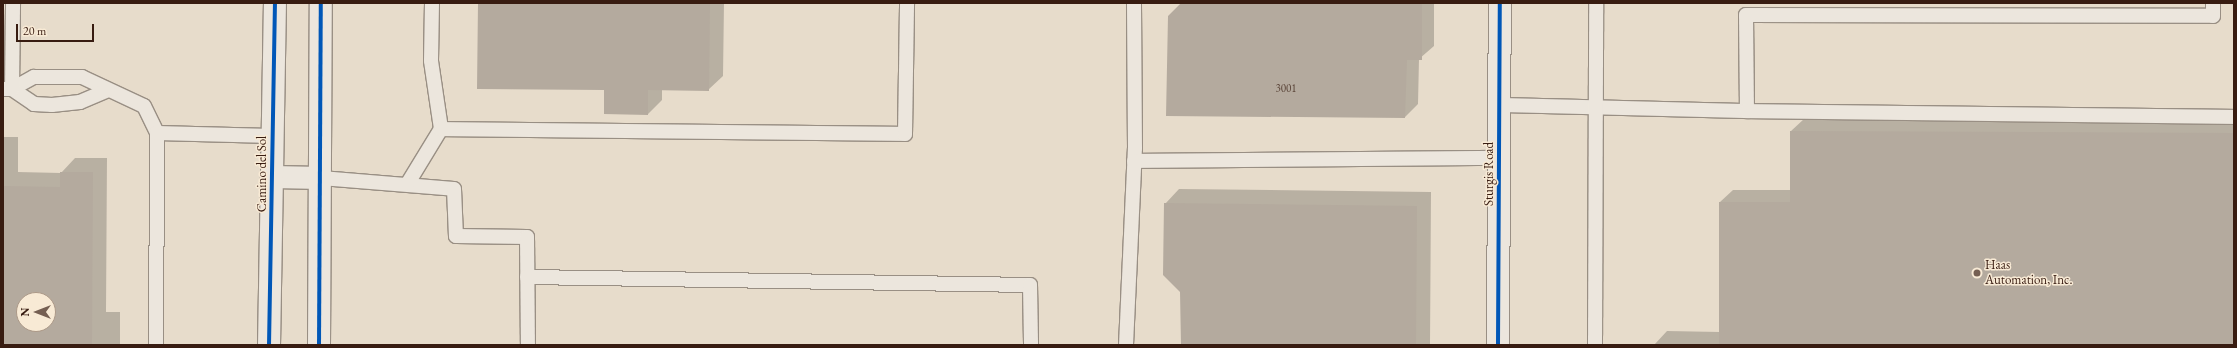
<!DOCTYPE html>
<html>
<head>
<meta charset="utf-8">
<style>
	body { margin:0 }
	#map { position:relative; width:2237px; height:348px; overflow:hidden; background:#e7dccb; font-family:"EB Garamond",serif }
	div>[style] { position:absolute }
	.shadow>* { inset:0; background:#0003 }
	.building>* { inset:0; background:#b4aa9e }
	.roads { filter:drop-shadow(1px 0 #998f84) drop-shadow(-1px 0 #998f84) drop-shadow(0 1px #998f84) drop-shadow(0 -1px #998f84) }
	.lane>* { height:14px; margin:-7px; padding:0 7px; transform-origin:7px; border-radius:7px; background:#ece6dd }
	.secondary>* { height:22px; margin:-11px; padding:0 11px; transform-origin:11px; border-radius:11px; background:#ece6dd }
	.cycleway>* { height:4px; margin:-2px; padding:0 2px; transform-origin:2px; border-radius:2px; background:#0057b8 }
	.dots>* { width:11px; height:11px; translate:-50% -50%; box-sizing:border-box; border:2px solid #f8ead5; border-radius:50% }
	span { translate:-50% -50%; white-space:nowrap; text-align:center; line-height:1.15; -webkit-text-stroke:3px #f8ead5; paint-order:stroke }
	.number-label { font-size:11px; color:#574034 }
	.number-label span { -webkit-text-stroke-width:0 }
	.street-label { font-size:13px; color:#381c11 }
	.poi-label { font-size:13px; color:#381c11 }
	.left { translate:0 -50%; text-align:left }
	.frame { position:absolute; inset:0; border:4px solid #381c11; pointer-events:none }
	.north { position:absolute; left:16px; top:292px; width:40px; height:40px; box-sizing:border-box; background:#f8ead5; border:1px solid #ab9887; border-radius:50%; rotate:270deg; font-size:11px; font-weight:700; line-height:16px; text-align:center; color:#381c11 }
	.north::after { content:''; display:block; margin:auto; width:14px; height:18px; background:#755f52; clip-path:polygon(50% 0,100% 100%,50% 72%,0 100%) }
	.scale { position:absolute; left:16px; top:24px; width:78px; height:18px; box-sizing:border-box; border:2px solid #381c11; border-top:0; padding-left:5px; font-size:12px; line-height:14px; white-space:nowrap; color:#381c11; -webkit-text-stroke:3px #f8ead5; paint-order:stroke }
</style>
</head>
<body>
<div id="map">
	<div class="shadow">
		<div style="clip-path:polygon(479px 3px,724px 3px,723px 76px,708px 90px,662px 90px,662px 100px,648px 114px)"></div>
		<div style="clip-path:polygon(1182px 3px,1434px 3px,1434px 46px,1419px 59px,1418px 104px,1405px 117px)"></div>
		<div style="clip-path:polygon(1804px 119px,2234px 121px,2234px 345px,1654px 345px,1667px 331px,1720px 332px,1720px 202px,1733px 190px,1791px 190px,1791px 131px)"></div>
		<div style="clip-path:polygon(evenodd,3px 137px,18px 137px,18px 172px,61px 173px,75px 158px,107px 158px,106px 312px,120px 312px,120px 345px,3px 345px,3px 137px,24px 300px,48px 300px,48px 324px,24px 324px,24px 300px)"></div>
		<div style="clip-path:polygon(1179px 189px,1431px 192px,1430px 345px,1182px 345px,1181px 292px,1165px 204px)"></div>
	</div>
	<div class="building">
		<div style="clip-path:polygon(478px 3px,710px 3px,709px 91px,648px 90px,648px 115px,604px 114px,604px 90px,477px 89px)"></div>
		<div style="clip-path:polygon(1181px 3px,1422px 3px,1422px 60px,1407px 60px,1405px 118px,1166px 116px,1168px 16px)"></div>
		<div style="clip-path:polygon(1790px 131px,2234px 133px,2234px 345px,1719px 345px,1719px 202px,1790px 202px)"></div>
		<div style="clip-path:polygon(evenodd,60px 172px,93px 172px,92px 345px,3px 345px,3px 186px,60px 187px,60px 172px,24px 300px,48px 300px,48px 324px,24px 324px,24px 300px)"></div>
		<div style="clip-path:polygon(1164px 203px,1417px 206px,1416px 345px,1181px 345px,1180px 292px,1163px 275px)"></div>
	</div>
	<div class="roads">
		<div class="lane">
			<div style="left:432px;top:3px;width:58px;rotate:91deg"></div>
			<div style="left:431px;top:61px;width:69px;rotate:81.6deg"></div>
			<div style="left:3px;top:89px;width:9px"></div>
			<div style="left:12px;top:89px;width:25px;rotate:-29deg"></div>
			<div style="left:34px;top:77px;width:48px"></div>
			<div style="left:82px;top:77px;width:68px;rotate:25.1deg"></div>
			<div style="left:144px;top:106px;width:30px;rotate:64deg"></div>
			<div style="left:12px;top:89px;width:27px;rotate:34deg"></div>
			<div style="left:34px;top:104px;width:18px;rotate:3deg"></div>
			<div style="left:52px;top:105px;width:28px;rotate:-6deg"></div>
			<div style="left:80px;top:102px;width:30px;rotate:-23deg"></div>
			<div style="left:12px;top:89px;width:86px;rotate:-89.3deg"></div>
			<div style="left:1499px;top:105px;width:248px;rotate:1.4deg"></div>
			<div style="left:1747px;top:111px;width:96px;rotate:-90.6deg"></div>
			<div style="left:1746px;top:15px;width:467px;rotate:0.1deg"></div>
			<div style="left:2213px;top:16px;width:13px;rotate:-90deg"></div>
			<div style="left:1747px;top:111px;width:487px;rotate:0.7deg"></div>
			<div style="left:1134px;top:161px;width:366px;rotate:-0.5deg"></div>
			<div style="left:321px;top:178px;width:133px;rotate:4.7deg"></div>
			<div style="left:454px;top:189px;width:47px;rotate:87.6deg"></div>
			<div style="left:456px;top:236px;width:71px;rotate:0.8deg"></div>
			<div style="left:527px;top:237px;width:108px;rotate:89.5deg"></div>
			<div style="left:408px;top:183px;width:63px;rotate:-58.6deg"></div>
			<div style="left:441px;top:129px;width:464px;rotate:0.6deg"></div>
			<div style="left:905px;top:134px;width:131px;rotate:-89.1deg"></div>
			<div style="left:527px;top:277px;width:503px;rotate:0.91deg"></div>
			<div style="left:1030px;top:285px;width:60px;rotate:89deg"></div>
			<div style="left:156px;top:345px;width:212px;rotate:-89.7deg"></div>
			<div style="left:157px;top:133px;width:115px;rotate:1.5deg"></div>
			<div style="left:1126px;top:345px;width:197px;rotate:-87.4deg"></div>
			<div style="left:1135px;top:148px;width:145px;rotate:-90.4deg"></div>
			<div style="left:1595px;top:345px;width:342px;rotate:-89.8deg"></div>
		</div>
		<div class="secondary">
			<div style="left:273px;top:177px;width:48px;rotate:1.2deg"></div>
			<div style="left:269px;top:345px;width:342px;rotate:-89deg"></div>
			<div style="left:319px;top:345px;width:342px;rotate:-89.7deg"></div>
			<div style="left:1498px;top:345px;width:342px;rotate:-89.7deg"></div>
		</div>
	</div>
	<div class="cycleway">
		<div style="left:269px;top:345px;width:342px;rotate:-89deg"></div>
		<div style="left:319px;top:345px;width:342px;rotate:-89.7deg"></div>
		<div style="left:1498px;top:345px;width:342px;rotate:-89.7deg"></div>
	</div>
	<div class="dots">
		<div style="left:1977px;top:273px;background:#755f52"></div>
	</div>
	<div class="number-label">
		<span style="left:1286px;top:88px">3001</span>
	</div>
	<div class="street-label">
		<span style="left:262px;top:174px;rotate:-90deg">Camino del Sol</span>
		<span style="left:1489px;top:174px;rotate:-90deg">Sturgis Road</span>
	</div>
	<div class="poi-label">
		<span class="left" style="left:1985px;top:273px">Haas<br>Automation, Inc.</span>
	</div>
	<div class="frame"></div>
	<div class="north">N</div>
	<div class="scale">20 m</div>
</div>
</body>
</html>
